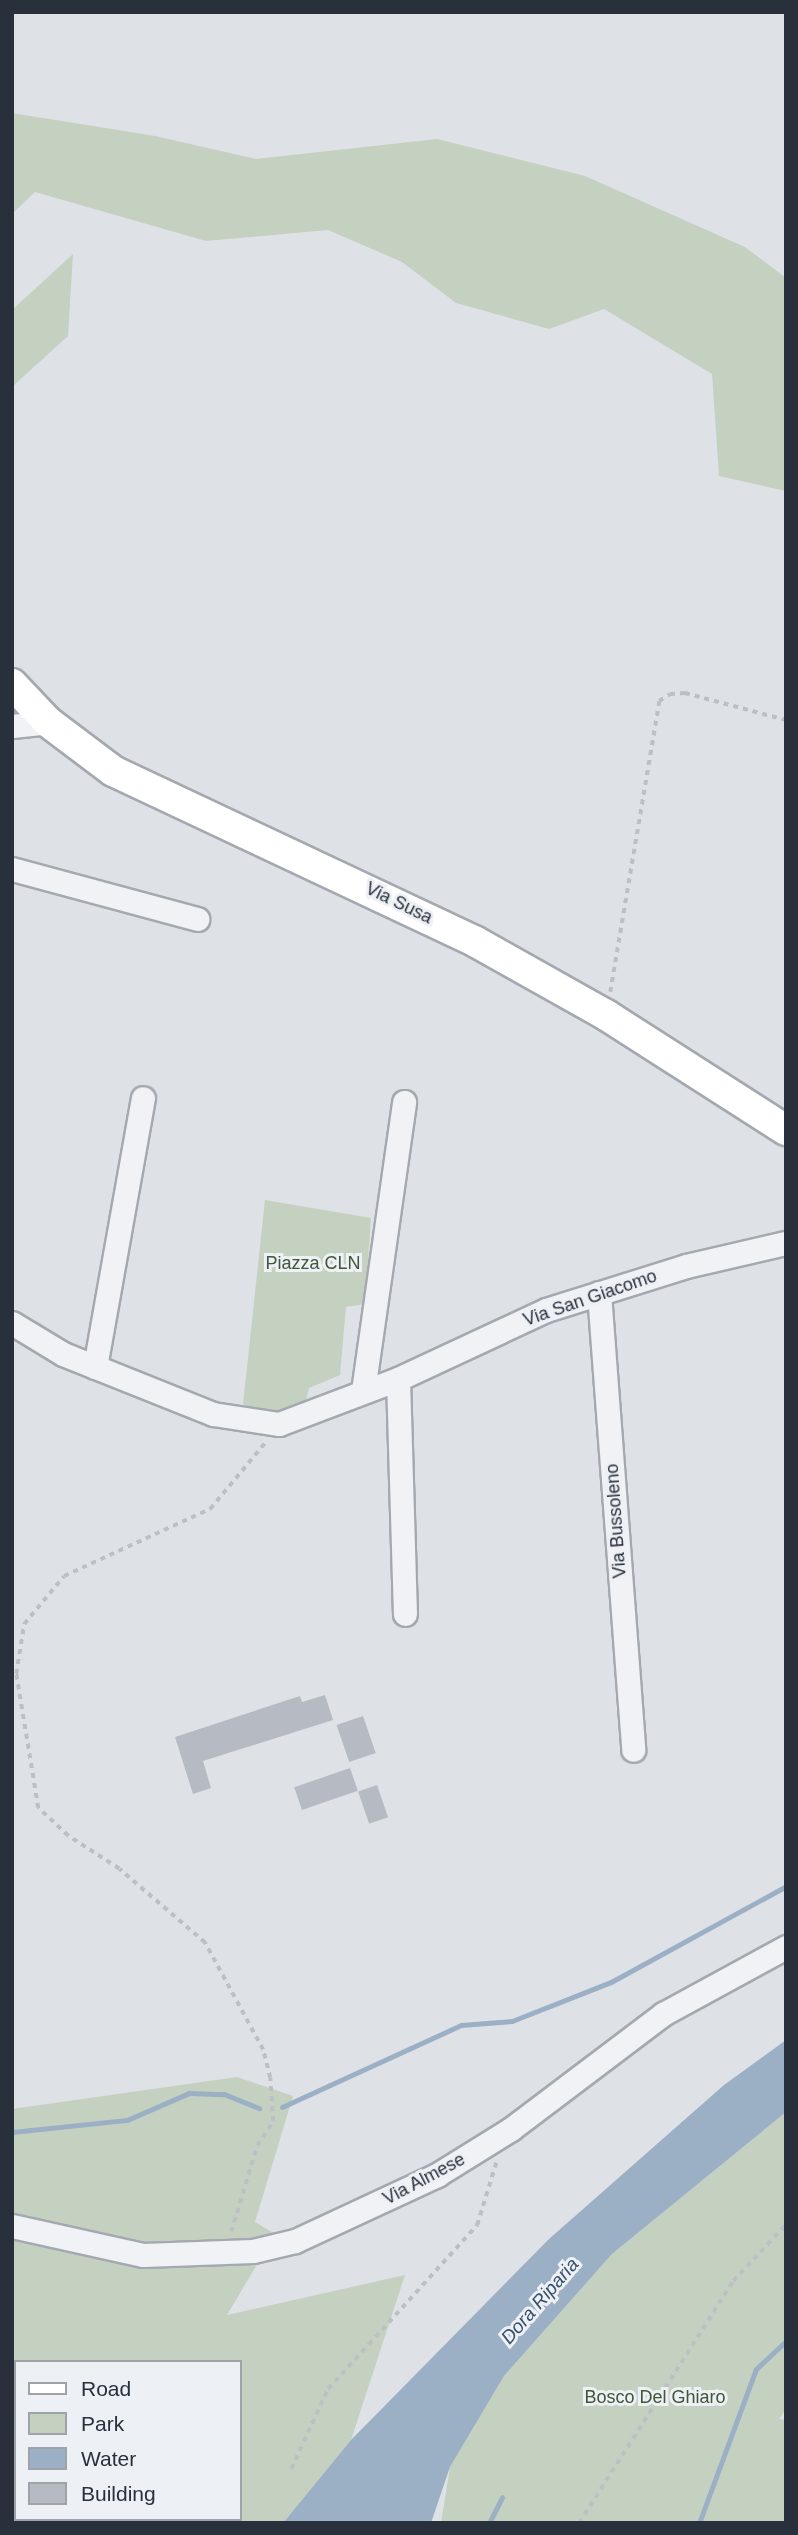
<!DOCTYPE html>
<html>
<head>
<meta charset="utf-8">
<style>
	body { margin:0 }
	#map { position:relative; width:798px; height:2535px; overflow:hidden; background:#dee2e7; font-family:Helvetica,sans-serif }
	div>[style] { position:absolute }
	.green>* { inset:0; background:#c4d0c0 }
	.water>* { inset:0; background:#9bb0c4 }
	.stream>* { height:5px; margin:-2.5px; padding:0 2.5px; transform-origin:2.5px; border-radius:2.5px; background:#9bb0c4 }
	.building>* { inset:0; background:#b6bbc3; transform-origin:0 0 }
	.path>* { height:3.5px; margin-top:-1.75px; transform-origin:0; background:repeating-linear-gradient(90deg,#bcc0c5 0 5px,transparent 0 10px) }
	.roads { filter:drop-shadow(2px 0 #a4a9b0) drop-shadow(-2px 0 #a4a9b0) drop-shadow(0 2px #a4a9b0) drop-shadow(0 -2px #a4a9b0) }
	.minor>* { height:23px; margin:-11.5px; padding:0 11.5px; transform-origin:11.5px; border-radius:11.5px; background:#f0f2f5 }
	.major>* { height:30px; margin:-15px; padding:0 15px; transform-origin:15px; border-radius:15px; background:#fff }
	span { translate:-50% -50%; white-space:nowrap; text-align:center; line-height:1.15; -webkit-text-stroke:6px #edf0f4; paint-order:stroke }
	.street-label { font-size:18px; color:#28303c }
	.park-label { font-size:18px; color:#3e5737 }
	.water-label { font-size:19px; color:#36506d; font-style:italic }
	.frame { position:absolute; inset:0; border:14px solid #28303c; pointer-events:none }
	.legend { position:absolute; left:14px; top:2360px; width:228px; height:161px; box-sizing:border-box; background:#edf0f4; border:2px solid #9ea3aa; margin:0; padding:9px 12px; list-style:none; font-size:21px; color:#28303c }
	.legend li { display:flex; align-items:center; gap:14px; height:35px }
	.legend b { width:35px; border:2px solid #9ea3aa }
</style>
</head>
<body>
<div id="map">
	<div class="green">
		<div style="clip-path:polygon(12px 113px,155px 136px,256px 159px,437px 139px,585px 176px,745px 247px,786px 278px,786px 491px,719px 476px,712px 374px,604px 309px,549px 329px,456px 303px,402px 262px,328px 230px,206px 241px,35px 192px,12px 214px)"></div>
		<div style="clip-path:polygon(73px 254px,68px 336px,12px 387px,12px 310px)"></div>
		<div style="clip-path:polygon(265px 1200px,371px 1218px,365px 1304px,346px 1307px,340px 1375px,309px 1388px,303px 1414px,279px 1424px,243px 1404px)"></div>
		<div style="clip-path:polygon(evenodd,237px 2077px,293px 2096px,255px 2222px,275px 2234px,227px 2315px,405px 2275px,351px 2440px,283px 2523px,12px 2523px,12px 2109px,237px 2077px,16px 2362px,240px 2362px,240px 2519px,16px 2519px,16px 2362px)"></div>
		<div style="clip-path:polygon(786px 2112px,786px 2409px,779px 2419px,786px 2420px,786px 2523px,441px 2523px,450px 2467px,504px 2376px,612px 2254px)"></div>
	</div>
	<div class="water">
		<div style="clip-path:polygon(786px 2040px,786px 2112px,612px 2254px,504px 2376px,450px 2467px,431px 2523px,283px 2523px,351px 2440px,549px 2239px,724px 2085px)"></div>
	</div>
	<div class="stream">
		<div style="left:282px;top:2107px;width:197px;rotate:-24.6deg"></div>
		<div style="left:461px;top:2025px;width:51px;rotate:-4.5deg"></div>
		<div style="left:512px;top:2021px;width:106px;rotate:-21.5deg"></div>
		<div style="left:611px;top:1982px;width:200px;rotate:-28.7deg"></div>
		<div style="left:12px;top:2132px;width:116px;rotate:-6deg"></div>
		<div style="left:127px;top:2120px;width:68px;rotate:-23.5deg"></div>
		<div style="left:189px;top:2093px;width:35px;rotate:2deg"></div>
		<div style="left:224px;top:2094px;width:38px;rotate:22deg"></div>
		<div style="left:489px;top:2523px;width:29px;rotate:-63deg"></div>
		<div style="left:699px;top:2523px;width:164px;rotate:-69.7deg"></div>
		<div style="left:756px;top:2369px;width:41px;rotate:-43deg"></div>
	</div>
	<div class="building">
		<div style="clip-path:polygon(325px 1695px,333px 1720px,203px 1761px,211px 1788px,193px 1794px,175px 1737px,300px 1696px,302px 1702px)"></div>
		<div style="left:363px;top:1716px;width:39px;height:28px;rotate:71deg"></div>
		<div style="left:350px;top:1768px;width:24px;height:59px;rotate:71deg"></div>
		<div style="left:377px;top:1785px;width:34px;height:20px;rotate:71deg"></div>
	</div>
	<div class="path">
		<div style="left:610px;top:992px;width:295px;rotate:-80.4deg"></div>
		<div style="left:659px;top:701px;width:13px;rotate:-32deg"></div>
		<div style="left:670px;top:694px;width:15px;rotate:-4deg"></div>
		<div style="left:685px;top:693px;width:105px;rotate:15deg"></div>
		<div style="left:231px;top:2232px;width:90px;rotate:-73.2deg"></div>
		<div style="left:257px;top:2146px;width:30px;rotate:-57deg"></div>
		<div style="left:273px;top:2121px;width:43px;rotate:-94deg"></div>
		<div style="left:270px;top:2078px;width:29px;rotate:-104deg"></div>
		<div style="left:263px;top:2050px;width:122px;rotate:-118.5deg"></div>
		<div style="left:205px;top:1943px;width:113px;rotate:-139.3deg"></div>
		<div style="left:119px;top:1869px;width:61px;rotate:-147.1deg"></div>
		<div style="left:68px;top:1836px;width:41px;rotate:-137deg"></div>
		<div style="left:38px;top:1808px;width:136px;rotate:-99.3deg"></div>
		<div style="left:16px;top:1674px;width:51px;rotate:-80.9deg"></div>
		<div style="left:24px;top:1624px;width:62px;rotate:-50.2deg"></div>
		<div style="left:64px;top:1576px;width:161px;rotate:-24.7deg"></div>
		<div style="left:210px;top:1509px;width:86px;rotate:-50.2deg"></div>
		<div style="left:291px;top:2469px;width:88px;rotate:-65.2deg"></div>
		<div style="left:328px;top:2389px;width:222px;rotate:-47.7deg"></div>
		<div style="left:477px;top:2225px;width:65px;rotate:-73deg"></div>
		<div style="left:579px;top:2523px;width:287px;rotate:-57.5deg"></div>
		<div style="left:733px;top:2281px;width:77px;rotate:-46.6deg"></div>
	</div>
	<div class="roads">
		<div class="minor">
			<div style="left:12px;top:726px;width:36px;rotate:-6deg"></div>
			<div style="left:12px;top:869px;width:192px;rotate:15.1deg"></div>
			<div style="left:599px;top:1293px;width:458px;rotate:85.7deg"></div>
			<div style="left:12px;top:1323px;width:60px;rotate:31.3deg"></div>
			<div style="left:63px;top:1354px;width:162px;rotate:21.8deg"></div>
			<div style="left:213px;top:1414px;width:67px;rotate:8.6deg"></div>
			<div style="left:279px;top:1424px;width:127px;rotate:-20.7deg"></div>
			<div style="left:398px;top:1379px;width:163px;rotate:-25deg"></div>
			<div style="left:546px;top:1310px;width:147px;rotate:-17.4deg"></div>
			<div style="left:686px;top:1266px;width:103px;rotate:-13deg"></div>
			<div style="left:95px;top:1367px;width:273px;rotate:-79.9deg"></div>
			<div style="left:398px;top:1379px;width:235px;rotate:88.3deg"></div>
			<div style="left:363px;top:1391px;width:292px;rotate:-81.9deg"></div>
			<div style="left:12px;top:2226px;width:134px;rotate:12.5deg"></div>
			<div style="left:143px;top:2255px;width:110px;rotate:-2.1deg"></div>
			<div style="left:253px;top:2251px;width:43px;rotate:-13.4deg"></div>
			<div style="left:295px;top:2241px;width:157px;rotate:-24.9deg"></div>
			<div style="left:437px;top:2175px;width:87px;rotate:-31.9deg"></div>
			<div style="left:511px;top:2129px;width:191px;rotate:-37.1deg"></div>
			<div style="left:663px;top:2014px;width:140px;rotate:-28.6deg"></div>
		</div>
		<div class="major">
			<div style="left:12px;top:684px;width:52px;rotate:46.5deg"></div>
			<div style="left:48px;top:722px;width:81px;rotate:37deg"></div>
			<div style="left:113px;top:771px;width:401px;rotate:25.2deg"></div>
			<div style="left:476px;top:942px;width:149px;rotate:29.3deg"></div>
			<div style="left:606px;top:1015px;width:214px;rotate:32.6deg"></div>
		</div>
	</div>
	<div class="street-label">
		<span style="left:399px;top:903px;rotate:26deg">Via Susa</span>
		<span style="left:590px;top:1298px;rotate:-19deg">Via San Giacomo</span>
		<span style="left:616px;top:1521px;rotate:-94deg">Via Bussoleno</span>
		<span style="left:424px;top:2179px;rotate:-28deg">Via Almese</span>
	</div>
	<div class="park-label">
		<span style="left:313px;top:1263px">Piazza CLN</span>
		<span style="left:655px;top:2397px">Bosco Del Ghiaro</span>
	</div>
	<div class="water-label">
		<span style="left:540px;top:2301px;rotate:-49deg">Dora Riparia</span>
	</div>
	<div class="frame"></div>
	<ul class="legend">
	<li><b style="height:9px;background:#fff"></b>Road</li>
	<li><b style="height:19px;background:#c4d0c0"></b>Park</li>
	<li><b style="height:19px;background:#9bb0c4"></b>Water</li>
	<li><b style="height:19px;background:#b6bbc3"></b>Building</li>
	</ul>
</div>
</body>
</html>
